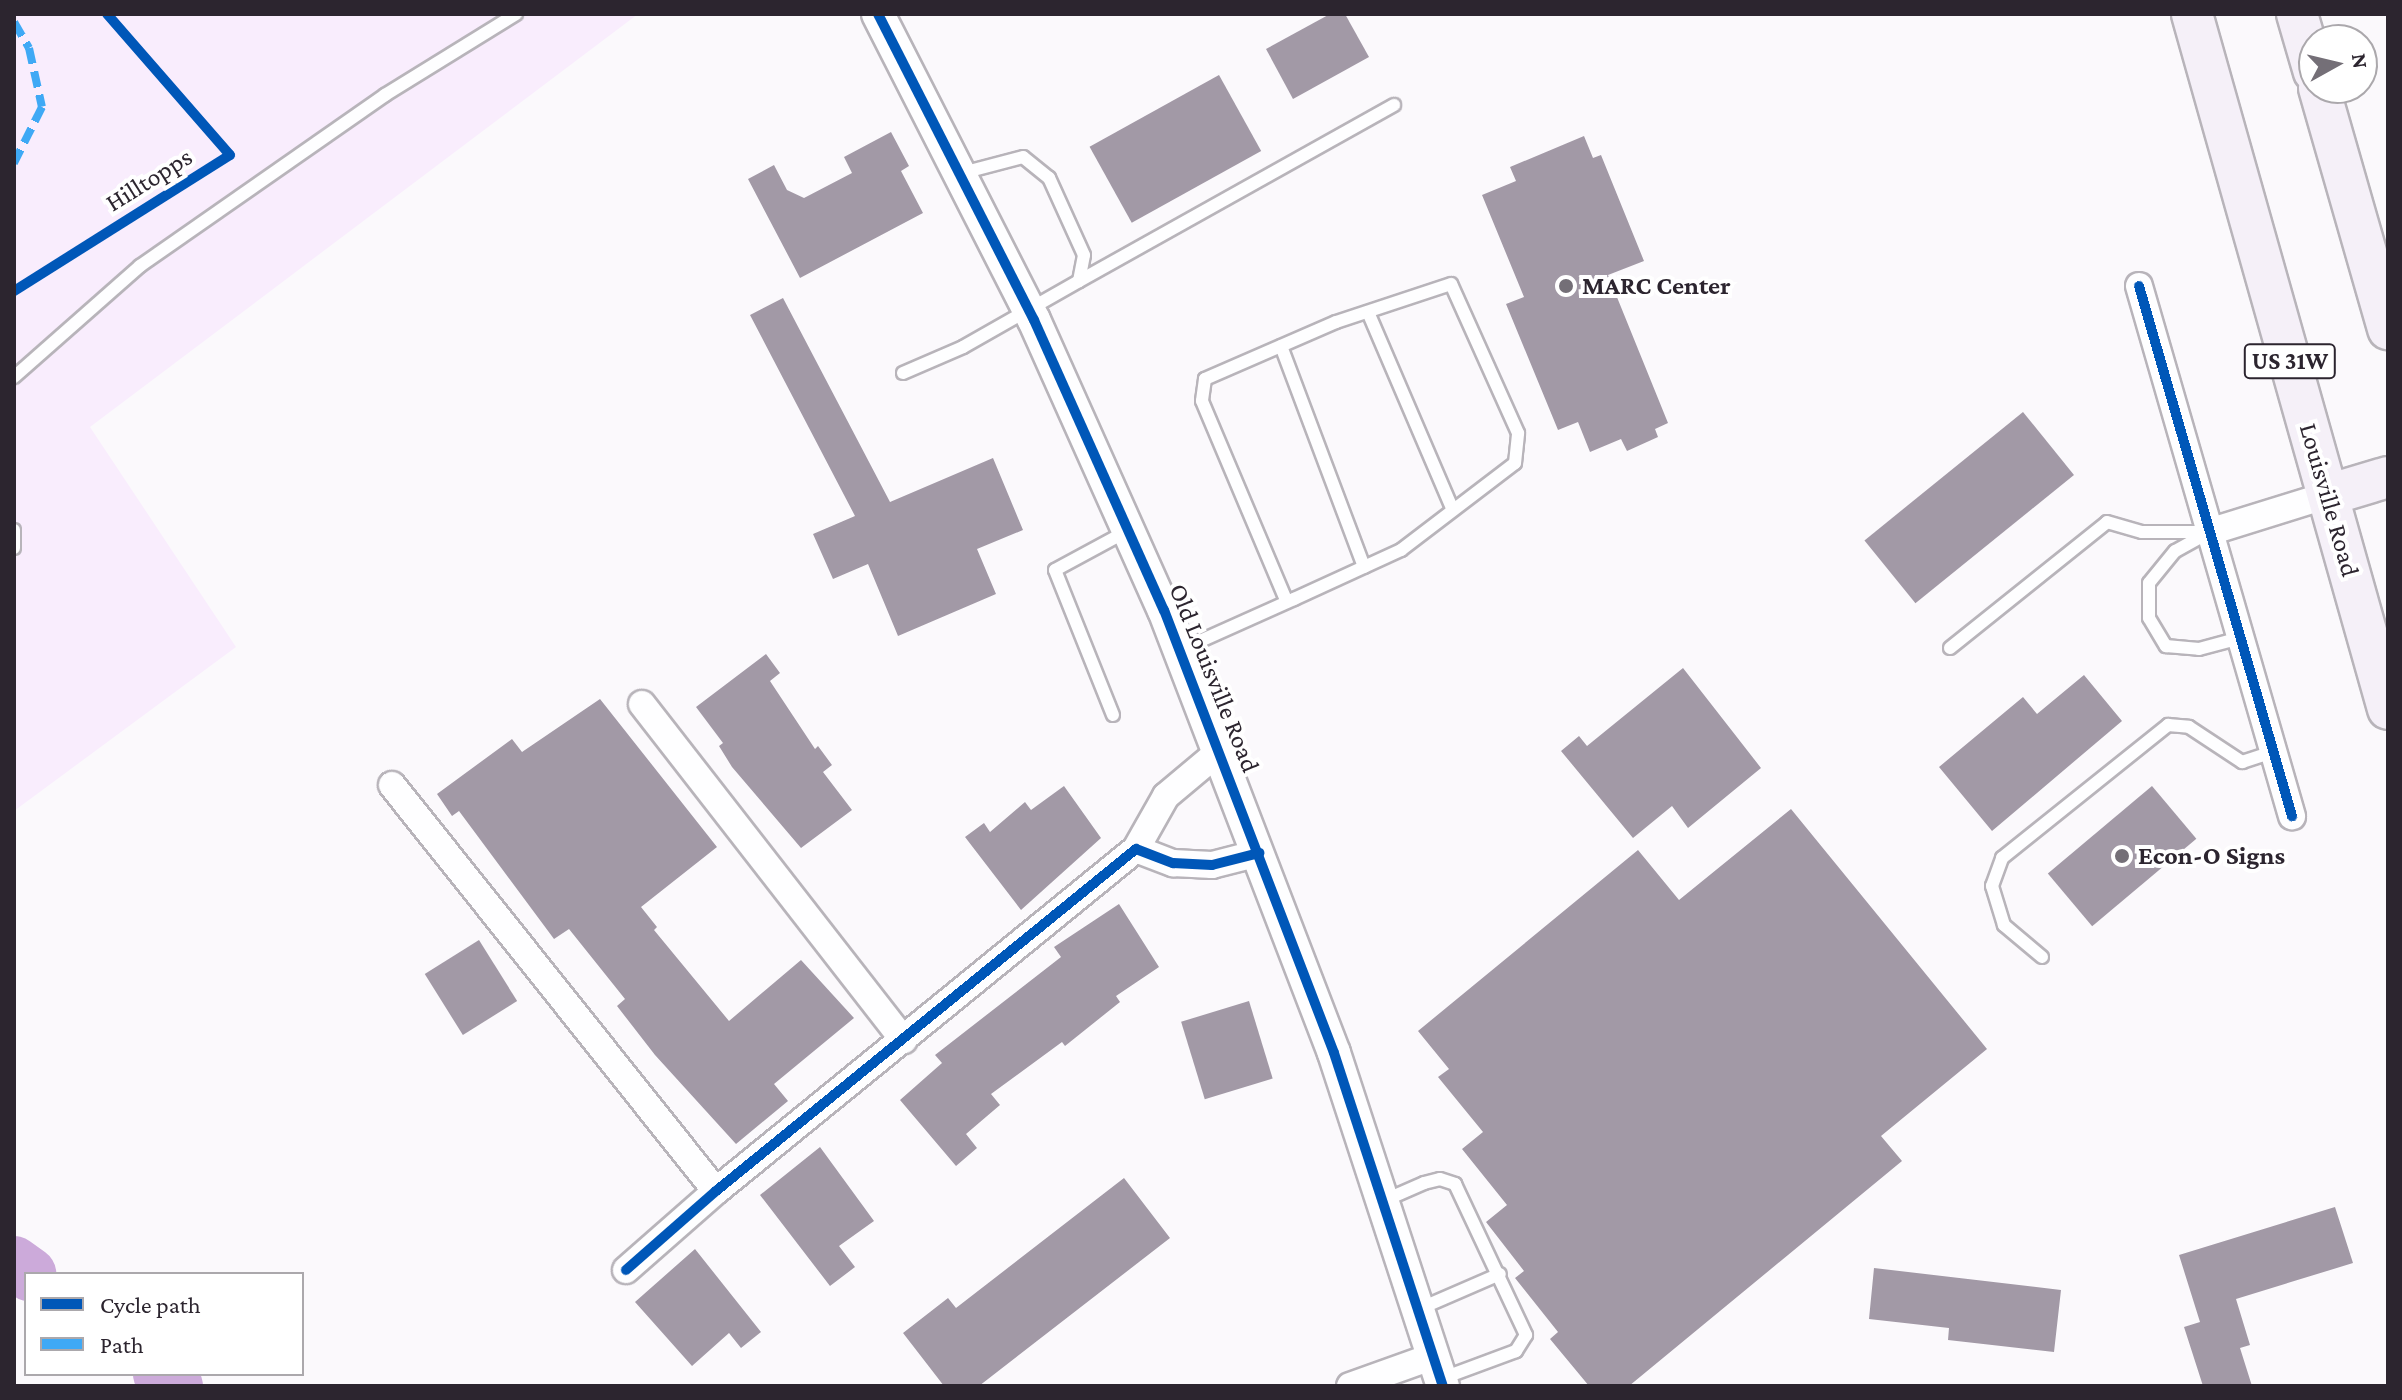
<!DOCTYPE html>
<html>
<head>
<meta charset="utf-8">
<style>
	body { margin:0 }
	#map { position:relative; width:2402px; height:1400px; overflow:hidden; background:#fbf9fc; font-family:"Crimson Pro",serif }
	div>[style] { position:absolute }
	.green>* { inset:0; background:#f9edfd }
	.river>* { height:54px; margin:-27px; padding:0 27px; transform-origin:27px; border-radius:27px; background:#ccaada }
	.building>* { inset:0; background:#a299a6; transform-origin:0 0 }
	.roads { filter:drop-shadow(2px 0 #b8b4ba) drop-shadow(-2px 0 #b8b4ba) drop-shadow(0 2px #b8b4ba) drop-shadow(0 -2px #b8b4ba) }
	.service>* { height:12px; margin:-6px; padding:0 6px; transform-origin:6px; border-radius:6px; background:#fefeff }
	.minor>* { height:26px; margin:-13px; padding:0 13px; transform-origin:13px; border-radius:13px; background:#fefeff }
	.tertiary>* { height:32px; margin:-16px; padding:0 16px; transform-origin:16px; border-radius:16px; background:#fefeff }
	.primary>* { height:40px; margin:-20px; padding:0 20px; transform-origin:20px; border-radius:20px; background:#f5f0f8 }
	.quiet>* { height:8px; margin-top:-4px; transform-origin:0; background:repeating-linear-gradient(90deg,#3fa9f5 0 16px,transparent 0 24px) }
	.cycleway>* { height:10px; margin:-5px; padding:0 5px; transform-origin:5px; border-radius:5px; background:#0057b8 }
	.dots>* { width:22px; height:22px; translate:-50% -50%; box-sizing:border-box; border:4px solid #fff; border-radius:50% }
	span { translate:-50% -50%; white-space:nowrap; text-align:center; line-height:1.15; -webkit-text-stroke:8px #fff; paint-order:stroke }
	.shield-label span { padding:2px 6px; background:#fff; border:2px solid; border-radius:6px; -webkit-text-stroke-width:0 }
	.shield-label { font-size:24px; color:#2c252f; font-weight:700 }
	.street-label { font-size:26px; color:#2c252f }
	.poi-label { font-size:26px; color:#2c252f; font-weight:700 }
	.left { translate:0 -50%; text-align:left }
	.frame { position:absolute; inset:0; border:16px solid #2c252f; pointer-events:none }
	.legend { position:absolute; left:24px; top:1272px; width:280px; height:104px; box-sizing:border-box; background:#fff; border:2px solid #aba8ac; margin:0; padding:10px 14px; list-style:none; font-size:24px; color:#2c252f }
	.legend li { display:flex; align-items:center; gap:16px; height:40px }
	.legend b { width:40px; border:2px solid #aba8ac }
	.north { position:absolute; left:2298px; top:24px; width:80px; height:80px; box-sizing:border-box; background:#fff; border:2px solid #aba8ac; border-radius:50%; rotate:82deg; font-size:22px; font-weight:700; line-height:32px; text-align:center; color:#2c252f }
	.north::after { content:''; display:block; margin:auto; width:28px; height:36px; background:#746f77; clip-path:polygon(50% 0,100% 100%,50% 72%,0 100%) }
</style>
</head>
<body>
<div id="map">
	<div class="green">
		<div style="clip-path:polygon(14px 14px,638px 14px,90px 427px,236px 647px,14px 811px)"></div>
	</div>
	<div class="river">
		<div style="left:14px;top:1263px;width:19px;rotate:36deg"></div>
		<div style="left:160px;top:1374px;width:20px;rotate:37deg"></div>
	</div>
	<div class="building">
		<div style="clip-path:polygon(1330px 14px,1345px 14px,1369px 57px,1293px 99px,1266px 49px)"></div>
		<div style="left:1219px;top:75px;width:87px;height:148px;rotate:61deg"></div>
		<div style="clip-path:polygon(891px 132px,909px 166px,901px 171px,923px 213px,800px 278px,748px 179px,774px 165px,787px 190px,804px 198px,852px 173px,844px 157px)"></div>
		<div style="clip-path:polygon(1584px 136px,1593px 158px,1601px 155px,1644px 261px,1608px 275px,1668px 423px,1655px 429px,1658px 437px,1627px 451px,1621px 439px,1590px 452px,1578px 422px,1558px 430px,1506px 304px,1524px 297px,1482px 195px,1516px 181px,1510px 167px)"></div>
		<div style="clip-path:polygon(783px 298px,890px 502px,993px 458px,1023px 530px,977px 549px,996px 594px,898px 636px,868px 564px,833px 579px,813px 534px,855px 516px,750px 315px)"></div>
		<div style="left:2023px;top:412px;width:81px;height:204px;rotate:51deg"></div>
		<div style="clip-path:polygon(766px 654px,780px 673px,770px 681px,815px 749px,818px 746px,832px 765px,823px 772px,852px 810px,801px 848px,732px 767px,719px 746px,723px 743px,696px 707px)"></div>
		<div style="clip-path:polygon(1683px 668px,1761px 768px,1688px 828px,1672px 806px,1633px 838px,1561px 751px,1579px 736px,1587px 746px)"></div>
		<div style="clip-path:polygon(2084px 675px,2122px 721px,1992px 831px,1939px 767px,2023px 697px,2037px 714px)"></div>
		<div style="clip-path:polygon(600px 699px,717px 847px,641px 907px,657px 927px,654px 930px,729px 1021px,801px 960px,854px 1018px,774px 1084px,788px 1101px,736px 1144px,655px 1055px,617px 1006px,625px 999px,569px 929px,554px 939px,459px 811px,452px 816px,437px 794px,512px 739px,522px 752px)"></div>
		<div style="clip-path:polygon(1064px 786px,1101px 838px,1021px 910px,965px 837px,984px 823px,990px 832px,1025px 802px,1031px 810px)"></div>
		<div style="left:2152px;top:786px;width:69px;height:136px;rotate:50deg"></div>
		<div style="clip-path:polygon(1791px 809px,1987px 1049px,1881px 1136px,1902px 1161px,1629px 1386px,1589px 1386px,1550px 1339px,1558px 1332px,1515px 1278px,1524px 1271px,1486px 1222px,1507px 1205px,1462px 1149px,1483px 1132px,1438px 1077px,1449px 1069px,1418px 1031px,1638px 850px,1679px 900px)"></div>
		<div style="clip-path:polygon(1119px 904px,1159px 967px,1116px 996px,1120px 1002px,1065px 1046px,1062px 1042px,991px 1094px,1000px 1105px,966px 1134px,977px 1148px,956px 1166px,900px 1100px,942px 1063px,935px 1055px,1061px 957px,1054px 947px)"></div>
		<div style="left:479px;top:940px;width:72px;height:64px;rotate:58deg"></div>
		<div style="left:1249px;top:1001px;width:81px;height:71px;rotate:73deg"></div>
		<div style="clip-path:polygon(820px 1147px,874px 1221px,839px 1246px,855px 1267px,830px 1286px,760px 1195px)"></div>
		<div style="clip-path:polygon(1124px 1178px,1170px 1238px,979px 1386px,944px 1386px,903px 1333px,948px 1298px,956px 1308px)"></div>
		<div style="clip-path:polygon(2335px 1207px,2353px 1263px,2236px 1299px,2250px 1345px,2240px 1348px,2252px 1386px,2203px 1386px,2184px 1327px,2200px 1322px,2179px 1255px)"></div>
		<div style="clip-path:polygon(695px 1249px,761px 1332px,741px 1348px,729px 1333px,692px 1366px,635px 1302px)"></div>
		<div style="clip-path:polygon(1874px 1268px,2061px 1290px,2054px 1352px,1948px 1340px,1949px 1328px,1869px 1319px)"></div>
	</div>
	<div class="roads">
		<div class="service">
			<div style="left:1079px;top:281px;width:361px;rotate:-29.2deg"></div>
			<div style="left:1368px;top:312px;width:215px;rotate:66.8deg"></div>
			<div style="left:1281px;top:346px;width:236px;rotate:69.4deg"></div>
			<div style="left:903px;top:373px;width:65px;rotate:-23.4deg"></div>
			<div style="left:963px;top:347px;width:133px;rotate:-29.6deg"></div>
			<div style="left:1079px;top:281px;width:26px;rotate:-79deg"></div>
			<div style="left:1084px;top:255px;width:85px;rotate:-114.4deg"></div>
			<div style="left:1049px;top:178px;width:33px;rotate:-141deg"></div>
			<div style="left:1023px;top:157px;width:63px;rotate:165.3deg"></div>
			<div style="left:14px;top:377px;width:168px;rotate:-41.4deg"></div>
			<div style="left:140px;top:266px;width:299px;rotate:-34.9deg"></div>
			<div style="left:385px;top:95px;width:154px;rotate:-31.7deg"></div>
			<div style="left:14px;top:530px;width:18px;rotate:90deg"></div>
			<div style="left:2206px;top:534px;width:35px;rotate:151deg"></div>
			<div style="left:2175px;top:551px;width:41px;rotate:129.1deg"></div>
			<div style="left:2149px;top:583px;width:35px;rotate:90deg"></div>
			<div style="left:2149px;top:618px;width:33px;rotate:59deg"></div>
			<div style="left:2166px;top:646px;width:33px;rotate:5deg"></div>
			<div style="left:2199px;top:649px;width:42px;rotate:-15deg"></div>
			<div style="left:1950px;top:648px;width:201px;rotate:-38.7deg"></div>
			<div style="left:2107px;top:522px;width:36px;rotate:16deg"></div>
			<div style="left:2142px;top:532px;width:67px"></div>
			<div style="left:1180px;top:650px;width:125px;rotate:-24.1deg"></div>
			<div style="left:1294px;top:599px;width:118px;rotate:-24.6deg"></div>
			<div style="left:1401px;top:550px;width:143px;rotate:-37.3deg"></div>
			<div style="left:1515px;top:463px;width:30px;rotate:-84deg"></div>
			<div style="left:1518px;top:433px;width:163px;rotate:-114.2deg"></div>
			<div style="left:1451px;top:284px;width:121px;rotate:161.7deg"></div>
			<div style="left:1336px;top:322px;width:143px;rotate:156.5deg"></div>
			<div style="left:1205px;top:379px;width:22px;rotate:98deg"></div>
			<div style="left:1202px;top:401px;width:218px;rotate:67.1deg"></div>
			<div style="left:1113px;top:715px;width:156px;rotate:-111.8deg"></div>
			<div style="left:1055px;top:570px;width:82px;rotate:-28.4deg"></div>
			<div style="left:2042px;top:957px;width:50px;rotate:-139.9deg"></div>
			<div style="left:2004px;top:925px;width:41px;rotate:-107.1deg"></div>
			<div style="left:1992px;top:886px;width:30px;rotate:-70deg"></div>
			<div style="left:2002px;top:858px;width:213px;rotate:-38.7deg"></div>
			<div style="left:2168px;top:725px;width:21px;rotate:5deg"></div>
			<div style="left:2189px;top:727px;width:64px;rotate:33.4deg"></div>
			<div style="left:2242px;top:762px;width:33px;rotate:-18deg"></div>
			<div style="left:1383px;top:1201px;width:45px;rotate:-23.7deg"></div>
			<div style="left:1424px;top:1183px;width:16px;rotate:-14deg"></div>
			<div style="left:1440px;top:1179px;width:16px;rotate:18deg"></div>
			<div style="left:1455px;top:1184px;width:167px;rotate:64.8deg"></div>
			<div style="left:1526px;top:1335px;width:19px;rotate:122deg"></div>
			<div style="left:1516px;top:1351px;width:78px;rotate:159.7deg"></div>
			<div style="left:1419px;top:1309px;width:88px;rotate:-23.4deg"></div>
		</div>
		<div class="minor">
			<div style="left:2139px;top:286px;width:552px;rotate:73.9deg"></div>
			<div style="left:2209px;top:532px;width:125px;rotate:-17.3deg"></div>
			<div style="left:642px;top:704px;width:426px;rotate:52.1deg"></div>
			<div style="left:392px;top:785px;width:519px;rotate:51.41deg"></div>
			<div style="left:1136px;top:849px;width:61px;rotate:-60.5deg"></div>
			<div style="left:1166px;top:796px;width:72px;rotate:-39.9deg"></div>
			<div style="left:626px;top:1270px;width:120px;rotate:-41.3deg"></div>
			<div style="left:716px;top:1191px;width:542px;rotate:-39.16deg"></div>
			<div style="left:1136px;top:849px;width:40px;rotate:21deg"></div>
			<div style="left:1173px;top:863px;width:39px;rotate:3deg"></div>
			<div style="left:1212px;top:865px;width:49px;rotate:-14.3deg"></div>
			<div style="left:1350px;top:1386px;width:89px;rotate:-19.7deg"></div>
		</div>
		<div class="tertiary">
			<div style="left:878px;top:14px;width:343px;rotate:63deg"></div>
			<div style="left:1034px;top:320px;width:318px;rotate:65.9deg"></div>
			<div style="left:1164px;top:610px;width:474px;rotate:69deg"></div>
			<div style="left:1334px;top:1053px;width:350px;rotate:71.9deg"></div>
		</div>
		<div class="primary">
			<div style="left:2192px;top:14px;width:722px;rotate:74.25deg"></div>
			<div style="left:2297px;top:14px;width:60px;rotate:73.7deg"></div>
			<div style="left:2319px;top:88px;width:251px;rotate:74deg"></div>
			<div style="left:2328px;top:495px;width:63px;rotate:-16.7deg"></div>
		</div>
	</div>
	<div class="quiet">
		<div style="left:14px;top:22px;width:30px;rotate:60deg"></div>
		<div style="left:29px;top:48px;width:60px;rotate:77.6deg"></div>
		<div style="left:42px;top:107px;width:63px;rotate:116.6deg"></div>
	</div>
	<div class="cycleway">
		<div style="left:878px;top:14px;width:343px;rotate:63deg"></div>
		<div style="left:1034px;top:320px;width:318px;rotate:65.9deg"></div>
		<div style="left:1164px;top:610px;width:474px;rotate:69deg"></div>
		<div style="left:1334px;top:1053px;width:350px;rotate:71.9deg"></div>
		<div style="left:2139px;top:286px;width:552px;rotate:73.9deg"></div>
		<div style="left:14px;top:291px;width:255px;rotate:-32.2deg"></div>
		<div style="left:230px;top:155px;width:187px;rotate:-131.1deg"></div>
		<div style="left:626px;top:1270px;width:120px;rotate:-41.3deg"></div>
		<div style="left:716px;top:1191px;width:542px;rotate:-39.16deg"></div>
		<div style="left:1136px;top:849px;width:40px;rotate:21deg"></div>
		<div style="left:1173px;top:863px;width:39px;rotate:3deg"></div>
		<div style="left:1212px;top:865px;width:49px;rotate:-14.3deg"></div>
	</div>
	<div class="dots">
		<div style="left:1566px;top:286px;background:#746f77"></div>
		<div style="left:2122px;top:856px;background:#746f77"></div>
	</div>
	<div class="shield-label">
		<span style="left:2290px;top:361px">US 31W</span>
	</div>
	<div class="street-label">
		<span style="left:149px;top:180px;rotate:-32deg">Hilltopps</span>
		<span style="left:2329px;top:500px;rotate:74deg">Louisville Road</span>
		<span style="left:1214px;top:678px;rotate:68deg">Old Louisville Road</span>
	</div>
	<div class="poi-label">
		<span class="left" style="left:1582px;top:286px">MARC Center</span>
		<span class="left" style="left:2138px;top:856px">Econ-O Signs</span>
	</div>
	<div class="frame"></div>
	<ul class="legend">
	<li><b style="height:10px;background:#0057b8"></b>Cycle path</li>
	<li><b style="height:10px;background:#3fa9f5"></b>Path</li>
	</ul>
	<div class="north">N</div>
</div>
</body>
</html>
